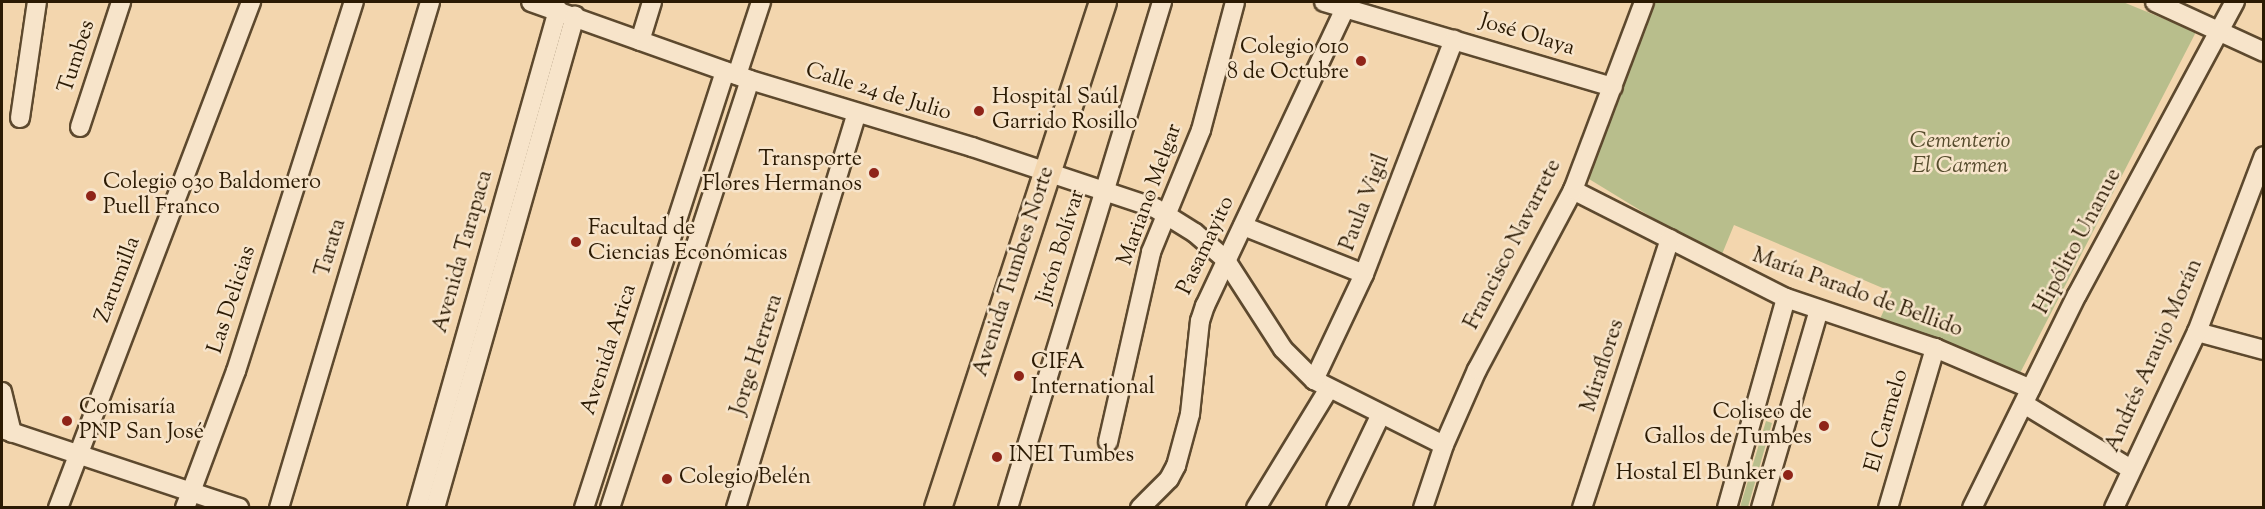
<!DOCTYPE html>
<html>
<head>
<meta charset="utf-8">
<style>
	body { margin:0 }
	#map { position:relative; width:2265px; height:509px; overflow:hidden; background:#f3d6ae; font-family:"Sorts Mill Goudy",serif }
	div>[style] { position:absolute }
	.green>* { inset:0; background:#b8be8c }
	.roads { filter:drop-shadow(2px 0 #5d492e) drop-shadow(-2px 0 #5d492e) drop-shadow(0 2px #5d492e) drop-shadow(0 -2px #5d492e) }
	.minor>* { height:18px; margin:-9px; padding:0 9px; transform-origin:9px; border-radius:9px; background:#f7e4ca }
	.highway>* { height:26px; margin:-13px; padding:0 13px; transform-origin:13px; border-radius:13px; background:#f3d6ae }
	.dots>* { width:16px; height:16px; translate:-50% -50%; box-sizing:border-box; border:3px solid #f7e4ca; border-radius:50% }
	span { translate:-50% -50%; white-space:nowrap; text-align:center; line-height:1.15; -webkit-text-stroke:5px #f7e4ca; paint-order:stroke }
	.street-label { font-size:22px; color:#2b1a03 }
	.poi-label { font-size:22px; color:#2b1a03 }
	.right { translate:-100% -50%; text-align:right }
	.left { translate:0 -50%; text-align:left }
	.park-label { font-size:22px; color:#554b2c; font-style:italic }
	.frame { position:absolute; inset:0; border:3px solid #2b1a03; pointer-events:none }
</style>
</head>
<body>
<div id="map">
	<div class="green">
		<div style="clip-path:polygon(1653px 2px,2123px 2px,2196px 32px,2018px 377px,1880px 319px,1892px 292px,1734px 225px,1720px 259px,1589px 179px)"></div>
		<div style="clip-path:polygon(1766px 421px,1772px 423px,1748px 507px,1740px 507px)"></div>
	</div>
	<div class="roads">
		<div class="minor">
			<div style="left:531px;top:2px;width:232px;rotate:19.6deg"></div>
			<div style="left:750px;top:80px;width:232px;rotate:16.8deg"></div>
			<div style="left:972px;top:147px;width:193px;rotate:18.4deg"></div>
			<div style="left:1155px;top:208px;width:47px;rotate:32deg"></div>
			<div style="left:1195px;top:233px;width:40px;rotate:41deg"></div>
			<div style="left:1225px;top:259px;width:107px;rotate:57.2deg"></div>
			<div style="left:1283px;top:349px;width:44px;rotate:45deg"></div>
			<div style="left:1314px;top:380px;width:145px;rotate:26.6deg"></div>
			<div style="left:1324px;top:2px;width:301px;rotate:16.4deg"></div>
			<div style="left:2155px;top:2px;width:120px;rotate:24.6deg"></div>
			<div style="left:640px;top:41px;width:41px;rotate:-72.9deg"></div>
			<div style="left:737px;top:75px;width:77px;rotate:-71.8deg"></div>
			<div style="left:20px;top:118px;width:117px;rotate:-81.7deg"></div>
			<div style="left:80px;top:127px;width:132px;rotate:-71.8deg"></div>
			<div style="left:1573px;top:190px;width:239px;rotate:26.9deg"></div>
			<div style="left:1786px;top:298px;width:157px;rotate:18.6deg"></div>
			<div style="left:1935px;top:348px;width:104px;rotate:23.1deg"></div>
			<div style="left:1243px;top:226px;width:130px;rotate:21.6deg"></div>
			<div style="left:2197px;top:332px;width:69px;rotate:15deg"></div>
			<div style="left:1314px;top:380px;width:117px;rotate:-64.7deg"></div>
			<div style="left:1364px;top:274px;width:251px;rotate:-69deg"></div>
			<div style="left:2px;top:392px;width:42px;rotate:76.3deg"></div>
			<div style="left:2024px;top:404px;width:125px;rotate:31.3deg"></div>
			<div style="left:2px;top:429px;width:250px;rotate:18.4deg"></div>
			<div style="left:1108px;top:442px;width:195px;rotate:-77.2deg"></div>
			<div style="left:1151px;top:252px;width:132px;rotate:-67.7deg"></div>
			<div style="left:1201px;top:130px;width:132px;rotate:-75.1deg"></div>
			<div style="left:58px;top:508px;width:542px;rotate:-69.12deg"></div>
			<div style="left:185px;top:508px;width:146px;rotate:-69.6deg"></div>
			<div style="left:236px;top:371px;width:387px;rotate:-72.3deg"></div>
			<div style="left:279px;top:508px;width:528px;rotate:-73.38deg"></div>
			<div style="left:417px;top:508px;width:518px;rotate:-74.19deg"></div>
			<div style="left:435px;top:508px;width:512px;rotate:-74.12deg"></div>
			<div style="left:584px;top:508px;width:459px;rotate:-72.1deg"></div>
			<div style="left:610px;top:508px;width:450px;rotate:-71.9deg"></div>
			<div style="left:736px;top:508px;width:413px;rotate:-73deg"></div>
			<div style="left:1008px;top:508px;width:529px;rotate:-73.07deg"></div>
			<div style="left:1140px;top:508px;width:41px;rotate:-45deg"></div>
			<div style="left:1169px;top:479px;width:15px;rotate:-62deg"></div>
			<div style="left:1176px;top:466px;width:54px;rotate:-74.9deg"></div>
			<div style="left:1190px;top:414px;width:94px;rotate:-83.9deg"></div>
			<div style="left:1200px;top:321px;width:16px;rotate:-72deg"></div>
			<div style="left:1205px;top:306px;width:329px;rotate:-64.8deg"></div>
			<div style="left:1256px;top:508px;width:138px;rotate:-58.6deg"></div>
			<div style="left:1336px;top:508px;width:102px;rotate:-64.4deg"></div>
			<div style="left:1423px;top:508px;width:66px;rotate:-71.6deg"></div>
			<div style="left:1444px;top:445px;width:82px;rotate:-66.3deg"></div>
			<div style="left:1477px;top:370px;width:204px;rotate:-61.9deg"></div>
			<div style="left:1573px;top:190px;width:201px;rotate:-69.3deg"></div>
			<div style="left:1582px;top:508px;width:283px;rotate:-71.9deg"></div>
			<div style="left:1727px;top:508px;width:218px;rotate:-74.3deg"></div>
			<div style="left:1761px;top:508px;width:206px;rotate:-73.7deg"></div>
			<div style="left:1888px;top:508px;width:167px;rotate:-73.6deg"></div>
			<div style="left:1972px;top:508px;width:237px;rotate:-63.8deg"></div>
			<div style="left:2077px;top:295px;width:333px;rotate:-61.7deg"></div>
			<div style="left:2114px;top:508px;width:195px;rotate:-64.8deg"></div>
			<div style="left:2197px;top:332px;width:188px;rotate:-69.2deg"></div>
		</div>
		<div class="highway">
			<div style="left:938px;top:508px;width:532px;rotate:-71.94deg"></div>
		</div>
	</div>
	<div class="dots">
		<div style="left:1361px;top:61px;background:#8f2418"></div>
		<div style="left:979px;top:111px;background:#8f2418"></div>
		<div style="left:874px;top:173px;background:#8f2418"></div>
		<div style="left:91px;top:196px;background:#8f2418"></div>
		<div style="left:576px;top:242px;background:#8f2418"></div>
		<div style="left:1019px;top:376px;background:#8f2418"></div>
		<div style="left:67px;top:421px;background:#8f2418"></div>
		<div style="left:1824px;top:426px;background:#8f2418"></div>
		<div style="left:997px;top:457px;background:#8f2418"></div>
		<div style="left:1788px;top:475px;background:#8f2418"></div>
		<div style="left:667px;top:479px;background:#8f2418"></div>
	</div>
	<div class="street-label">
		<span style="left:1527px;top:36px;rotate:17deg">José Olaya</span>
		<span style="left:78px;top:57px;rotate:-72deg">Tumbes</span>
		<span style="left:878px;top:93px;rotate:17deg">Calle 24 de Julio</span>
		<span style="left:1151px;top:195px;rotate:-70deg">Mariano Melgar</span>
		<span style="left:1366px;top:203px;rotate:-69deg">Paula Vigil</span>
		<span style="left:2079px;top:242px;rotate:-62deg">Hipólito Unanue</span>
		<span style="left:1514px;top:245px;rotate:-63deg">Francisco Navarrete</span>
		<span style="left:1207px;top:246px;rotate:-65deg">Pasamayito</span>
		<span style="left:1062px;top:247px;rotate:-73deg">Jirón Bolívar</span>
		<span style="left:332px;top:248px;rotate:-73deg">Tarata</span>
		<span style="left:464px;top:252px;rotate:-74deg">Avenida Tarapaca</span>
		<span style="left:1015px;top:272px;rotate:-72deg">Avenida Tumbes Norte</span>
		<span style="left:119px;top:280px;rotate:-69deg">Zarumilla</span>
		<span style="left:1857px;top:294px;rotate:20deg">María Parado de Bellido</span>
		<span style="left:233px;top:300px;rotate:-72deg">Las Delicias</span>
		<span style="left:610px;top:350px;rotate:-72deg">Avenida Arica</span>
		<span style="left:758px;top:355px;rotate:-72deg">Jorge Herrera</span>
		<span style="left:2155px;top:356px;rotate:-66deg">Andrés Araujo Morán</span>
		<span style="left:1604px;top:366px;rotate:-72deg">Miraflores</span>
		<span style="left:1888px;top:421px;rotate:-74deg">El Carmelo</span>
	</div>
	<div class="poi-label">
		<span class="right" style="left:1349px;top:61px">Colegio 010<br>8 de Octubre</span>
		<span class="left" style="left:992px;top:111px">Hospital Saúl<br>Garrido Rosillo</span>
		<span class="right" style="left:862px;top:173px">Transporte<br>Flores Hermanos</span>
		<span class="left" style="left:103px;top:196px">Colegio 030 Baldomero<br>Puell Franco</span>
		<span class="left" style="left:588px;top:242px">Facultad de<br>Ciencias Económicas</span>
		<span class="left" style="left:1031px;top:376px">CIFA<br>International</span>
		<span class="left" style="left:79px;top:421px">Comisaría<br>PNP San José</span>
		<span class="right" style="left:1812px;top:426px">Coliseo de<br>Gallos de Tumbes</span>
		<span class="left" style="left:1009px;top:457px">INEI Tumbes</span>
		<span class="right" style="left:1776px;top:475px">Hostal El Bunker</span>
		<span class="left" style="left:679px;top:479px">Colegio Belén</span>
	</div>
	<div class="park-label">
		<span style="left:1960px;top:155px">Cementerio<br>El Carmen</span>
	</div>
	<div class="frame"></div>
</div>
</body>
</html>
